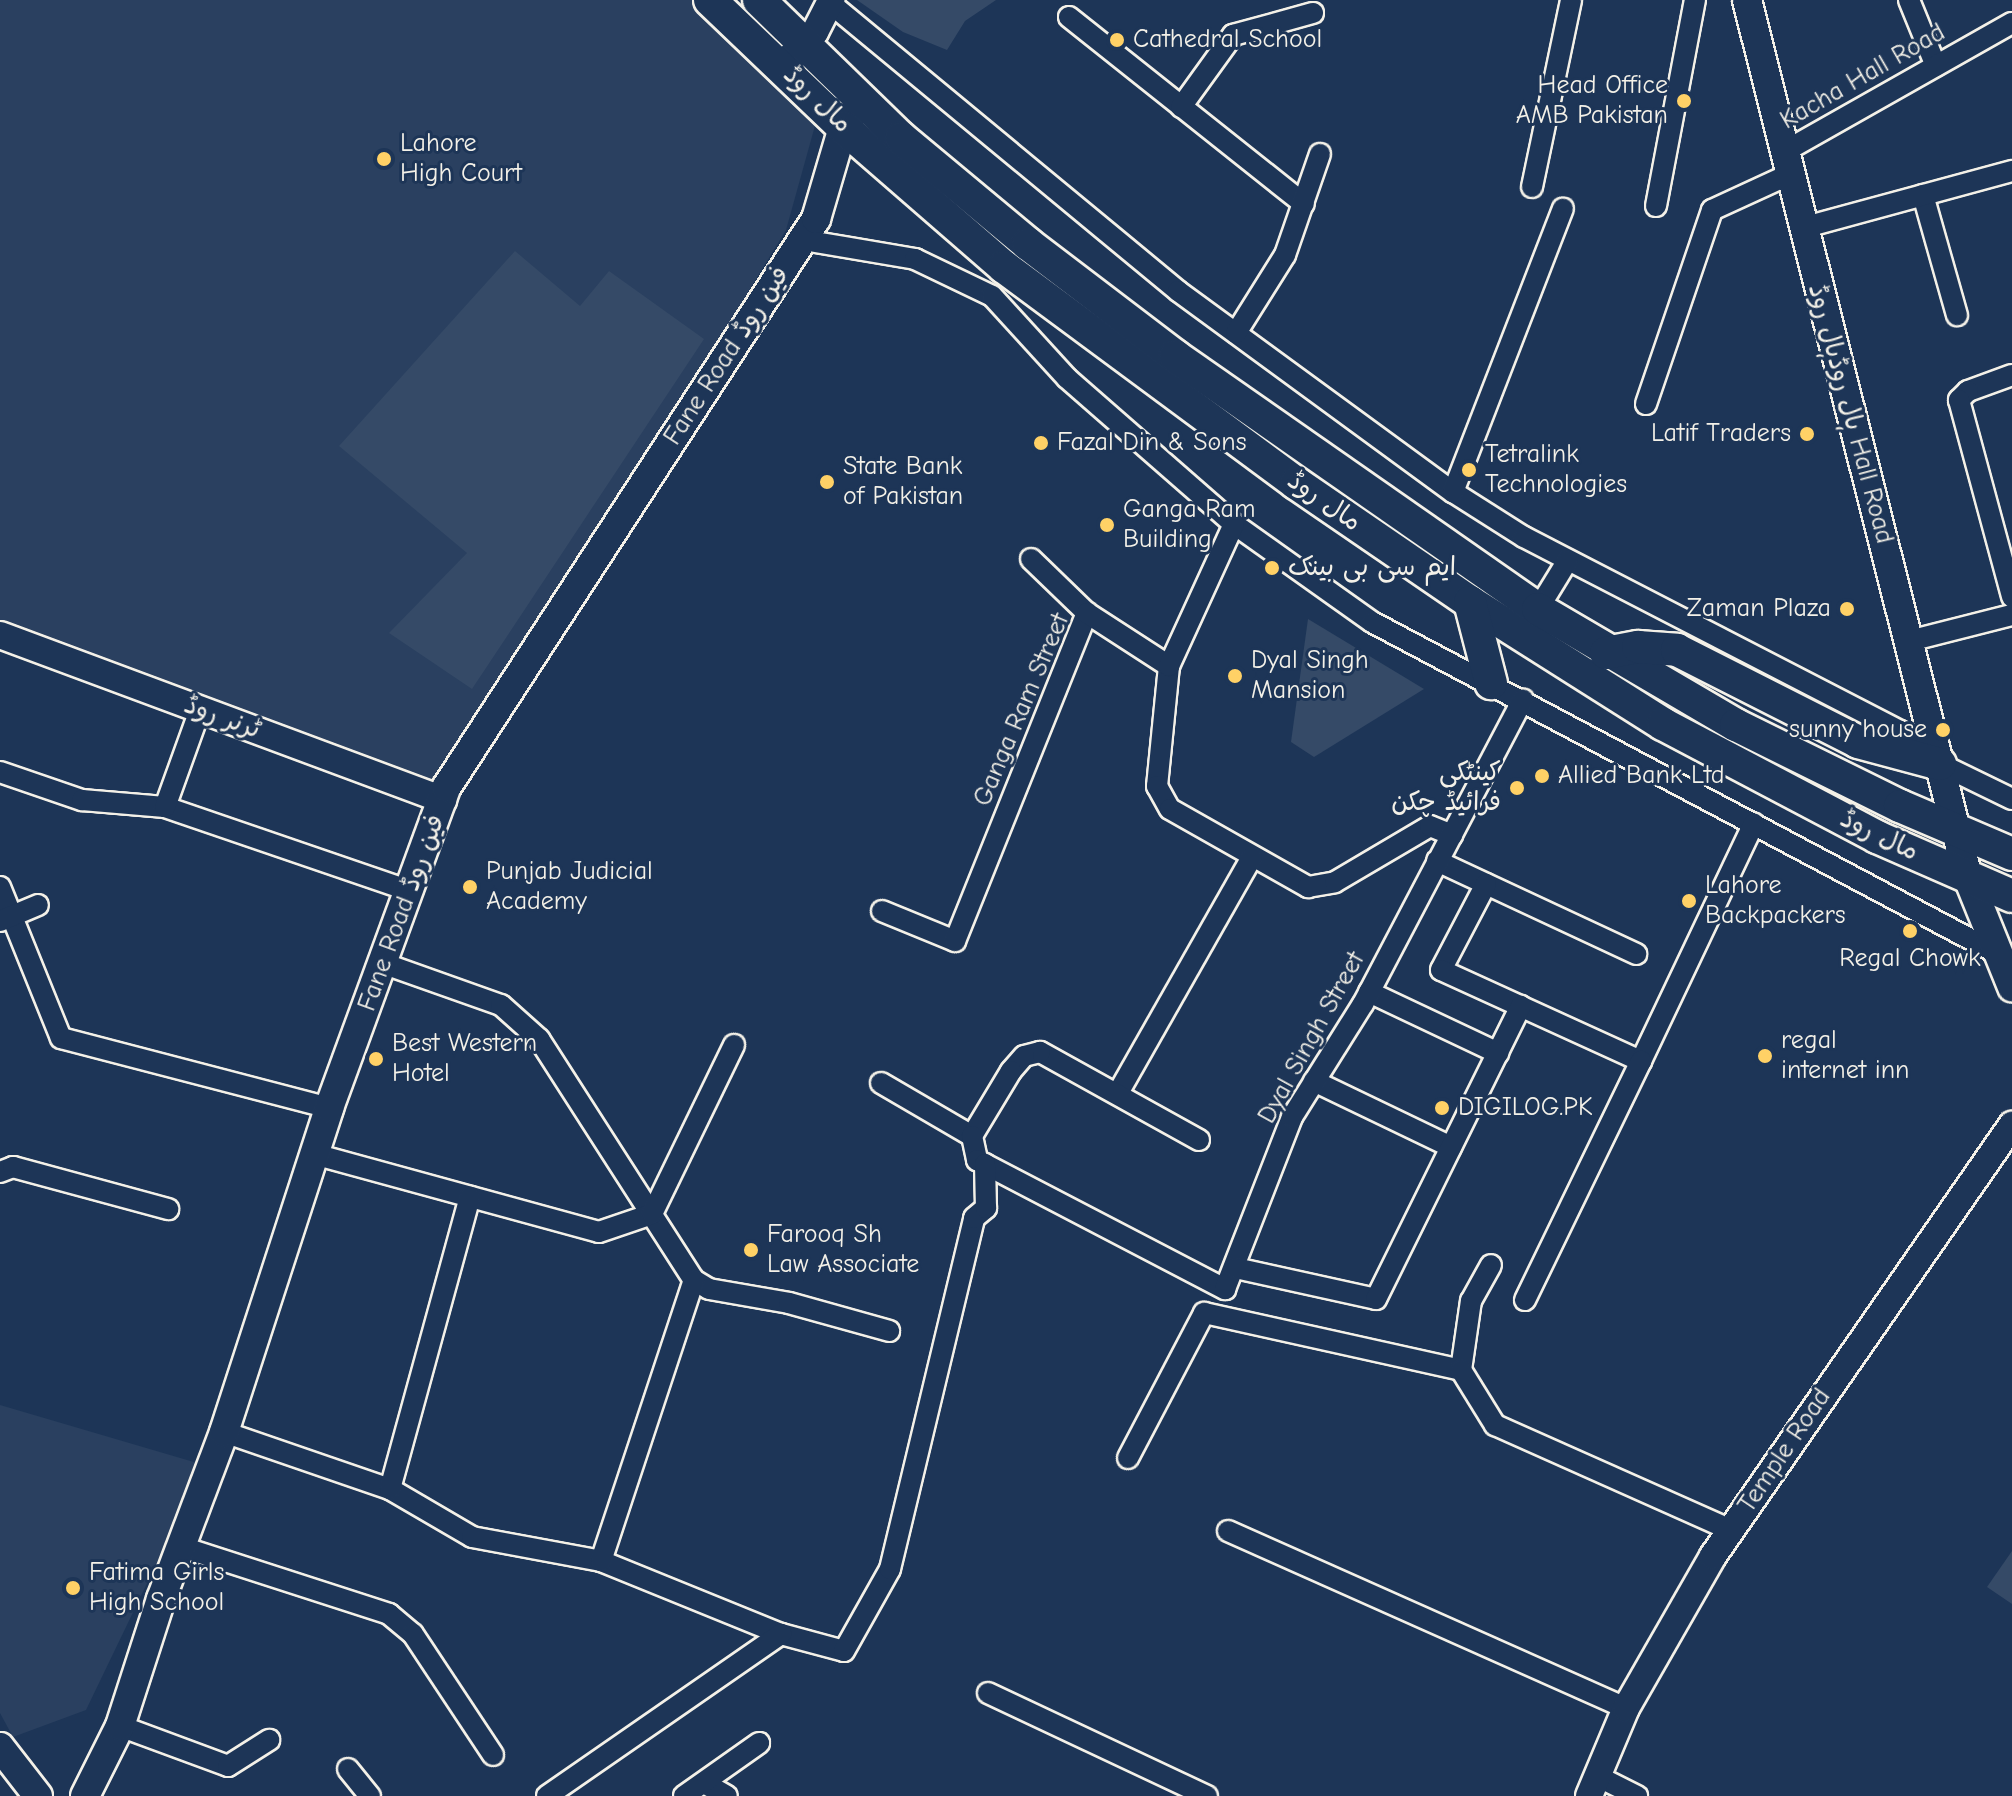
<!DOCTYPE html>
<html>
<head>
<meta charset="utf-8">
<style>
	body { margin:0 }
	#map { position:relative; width:2012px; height:1796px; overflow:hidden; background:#1d3557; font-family:"Comic Neue","Playpen Sans Arabic",sans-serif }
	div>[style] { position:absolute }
	.built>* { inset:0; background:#2a4060 }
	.green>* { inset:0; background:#354a67 }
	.roads { filter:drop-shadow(2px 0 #f4f1e8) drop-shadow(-2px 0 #f4f1e8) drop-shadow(0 2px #f4f1e8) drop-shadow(0 -2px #f4f1e8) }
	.minor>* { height:20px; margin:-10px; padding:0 10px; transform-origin:10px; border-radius:10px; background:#1d3557 }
	.tertiary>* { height:26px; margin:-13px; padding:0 13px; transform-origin:13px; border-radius:13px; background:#1d3557 }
	.secondary>* { height:28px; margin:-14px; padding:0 14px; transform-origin:14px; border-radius:14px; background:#1d3557 }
	.primary>* { height:32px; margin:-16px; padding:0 16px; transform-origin:16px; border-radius:16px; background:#1d3557 }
	.dots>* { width:22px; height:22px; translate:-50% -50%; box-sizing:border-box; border:4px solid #1d3557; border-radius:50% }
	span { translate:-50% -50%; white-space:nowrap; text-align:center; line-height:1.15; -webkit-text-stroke:6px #1d3557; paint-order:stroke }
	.poi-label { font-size:26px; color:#f4f1e8 }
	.left { translate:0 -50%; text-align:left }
	.right { translate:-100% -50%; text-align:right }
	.street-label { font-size:26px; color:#f4f1e8 }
</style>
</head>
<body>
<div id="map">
	<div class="built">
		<div style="clip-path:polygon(0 0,693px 0,816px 122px,786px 230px,446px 788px,0 635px)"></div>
		<div style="clip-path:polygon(0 1405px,204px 1465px,86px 1710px,13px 1737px,0 1713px)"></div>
	</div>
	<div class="green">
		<div style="clip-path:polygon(857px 0,996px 0,965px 21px,947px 50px,903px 32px)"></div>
		<div style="clip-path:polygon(515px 251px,580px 306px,609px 271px,704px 339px,472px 689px,389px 633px,467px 553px,339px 446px)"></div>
		<div style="clip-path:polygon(1308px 619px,1424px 689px,1314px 757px,1291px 742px)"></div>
		<div style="clip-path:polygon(2012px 1551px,2012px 1604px,1987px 1587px)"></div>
	</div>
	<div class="roads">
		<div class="minor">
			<div style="left:1909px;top:0;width:71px;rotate:67.8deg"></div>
			<div style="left:830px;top:3px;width:452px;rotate:39.6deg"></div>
			<div style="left:1178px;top:291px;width:341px;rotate:36.2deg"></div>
			<div style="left:1453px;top:492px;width:84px;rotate:32.4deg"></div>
			<div style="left:1524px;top:537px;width:423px;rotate:27.3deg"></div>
			<div style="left:1900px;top:731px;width:52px;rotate:39.5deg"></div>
			<div style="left:1940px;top:764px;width:80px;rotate:25.9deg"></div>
			<div style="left:1069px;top:17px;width:300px;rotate:38.5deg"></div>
			<div style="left:1181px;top:107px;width:89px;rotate:-54.2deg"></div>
			<div style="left:1233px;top:35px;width:83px;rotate:-15.4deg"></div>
			<div style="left:1782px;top:153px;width:264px;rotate:-29.5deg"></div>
			<div style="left:1532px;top:187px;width:191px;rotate:-78.2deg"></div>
			<div style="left:1923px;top:195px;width:125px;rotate:74.2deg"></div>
			<div style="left:1656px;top:206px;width:210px;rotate:-79.3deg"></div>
			<div style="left:1802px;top:228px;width:218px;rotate:-15.2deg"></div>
			<div style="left:803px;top:240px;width:114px;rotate:9.6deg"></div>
			<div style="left:915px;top:259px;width:85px;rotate:25.7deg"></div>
			<div style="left:992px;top:296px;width:111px;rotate:47.6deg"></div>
			<div style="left:1067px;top:378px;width:222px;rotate:41.2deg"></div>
			<div style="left:1234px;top:524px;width:169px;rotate:35.4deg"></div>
			<div style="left:1372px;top:622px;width:715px;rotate:27.93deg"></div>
			<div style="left:1236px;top:333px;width:92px;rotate:-57.9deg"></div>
			<div style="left:1285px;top:255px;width:107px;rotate:-70.9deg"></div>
			<div style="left:2012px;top:375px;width:47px;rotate:160deg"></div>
			<div style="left:1968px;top:391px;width:13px;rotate:135deg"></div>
			<div style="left:1959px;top:400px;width:204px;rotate:74.9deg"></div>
			<div style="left:1646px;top:404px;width:205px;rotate:-71.2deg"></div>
			<div style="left:1712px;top:210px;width:84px;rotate:-24.7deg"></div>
			<div style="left:1453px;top:492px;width:304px;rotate:-68.8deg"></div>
			<div style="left:1031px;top:559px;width:78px;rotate:44deg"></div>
			<div style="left:1538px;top:609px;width:57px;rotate:-58.5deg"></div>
			<div style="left:1909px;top:641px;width:106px;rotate:-14.2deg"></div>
			<div style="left:1169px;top:666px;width:121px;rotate:95.7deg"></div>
			<div style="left:1157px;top:786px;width:26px;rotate:61deg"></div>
			<div style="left:1170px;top:809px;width:159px;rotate:29.5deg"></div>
			<div style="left:1308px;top:887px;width:27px;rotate:-10deg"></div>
			<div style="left:1335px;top:882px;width:110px;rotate:-30.5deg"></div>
			<div style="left:1430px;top:826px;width:24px;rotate:22deg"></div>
			<div style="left:0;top:772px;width:87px;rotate:18.9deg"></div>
			<div style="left:82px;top:800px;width:83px;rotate:4.8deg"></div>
			<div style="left:165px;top:807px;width:259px;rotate:18.9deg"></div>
			<div style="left:165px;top:807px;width:103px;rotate:-70.2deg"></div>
			<div style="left:1437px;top:861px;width:220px;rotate:25deg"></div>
			<div style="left:1486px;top:884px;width:97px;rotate:117.6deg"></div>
			<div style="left:1441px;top:970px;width:220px;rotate:24.5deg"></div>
			<div style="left:1641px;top:1061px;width:263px;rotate:-64.6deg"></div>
			<div style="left:0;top:887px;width:163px;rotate:68deg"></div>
			<div style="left:61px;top:1038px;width:277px;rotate:14.6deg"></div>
			<div style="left:882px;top:911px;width:79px;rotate:22.3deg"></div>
			<div style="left:955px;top:941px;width:354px;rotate:-68.1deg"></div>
			<div style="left:1087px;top:613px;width:98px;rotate:32.9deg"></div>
			<div style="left:1169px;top:666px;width:156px;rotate:-65.4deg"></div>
			<div style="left:0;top:921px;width:41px;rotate:-22.8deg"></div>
			<div style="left:385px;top:964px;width:123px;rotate:19.5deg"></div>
			<div style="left:501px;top:1005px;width:51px;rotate:41.8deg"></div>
			<div style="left:539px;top:1039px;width:287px;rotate:57.3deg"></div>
			<div style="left:694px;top:1280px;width:17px;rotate:31deg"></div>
			<div style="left:709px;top:1289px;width:81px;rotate:9.9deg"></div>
			<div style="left:789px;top:1303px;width:104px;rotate:15.6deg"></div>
			<div style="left:1369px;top:992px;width:143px;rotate:25.3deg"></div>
			<div style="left:1314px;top:1081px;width:152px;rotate:25.7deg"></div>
			<div style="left:881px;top:1083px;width:105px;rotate:30.2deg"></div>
			<div style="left:1118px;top:1093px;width:271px;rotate:-60.4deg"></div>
			<div style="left:1199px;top:1140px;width:182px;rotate:-151deg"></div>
			<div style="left:1040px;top:1052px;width:16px;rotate:166deg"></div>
			<div style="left:1024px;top:1056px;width:20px;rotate:131deg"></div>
			<div style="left:1011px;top:1071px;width:76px;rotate:121deg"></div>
			<div style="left:972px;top:1136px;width:25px;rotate:78deg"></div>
			<div style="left:977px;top:1160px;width:280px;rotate:27.5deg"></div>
			<div style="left:1225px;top:1289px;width:185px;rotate:-68.7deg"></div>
			<div style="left:1292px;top:1117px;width:133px;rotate:-57.9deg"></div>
			<div style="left:1363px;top:1004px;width:344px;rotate:-62.3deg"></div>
			<div style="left:314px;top:1154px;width:295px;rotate:15.3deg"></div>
			<div style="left:599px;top:1232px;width:56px;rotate:-18.8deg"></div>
			<div style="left:652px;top:1214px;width:188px;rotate:-64.1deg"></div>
			<div style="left:0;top:1172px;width:14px;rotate:-21deg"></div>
			<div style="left:13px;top:1167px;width:161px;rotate:15.2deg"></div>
			<div style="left:1235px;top:1268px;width:144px;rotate:12.4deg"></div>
			<div style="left:1376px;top:1299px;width:327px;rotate:-63.7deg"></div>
			<div style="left:1525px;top:1300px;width:266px;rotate:-64.1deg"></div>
			<div style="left:1461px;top:1370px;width:70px;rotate:-81.8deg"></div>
			<div style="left:1471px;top:1301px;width:41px;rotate:-60.9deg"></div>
			<div style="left:224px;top:1432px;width:176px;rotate:19deg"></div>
			<div style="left:390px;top:1489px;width:95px;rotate:30.3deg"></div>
			<div style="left:472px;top:1537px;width:131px;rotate:10.5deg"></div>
			<div style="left:601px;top:1561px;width:194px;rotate:22.1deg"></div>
			<div style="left:781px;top:1634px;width:65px;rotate:15.1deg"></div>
			<div style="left:844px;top:1651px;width:94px;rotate:-60.7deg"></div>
			<div style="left:890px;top:1569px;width:361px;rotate:-76.5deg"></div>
			<div style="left:974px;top:1218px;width:16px;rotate:-40deg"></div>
			<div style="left:986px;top:1208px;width:44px;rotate:-91.3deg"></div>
			<div style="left:1128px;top:1458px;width:164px;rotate:-62.3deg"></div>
			<div style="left:1204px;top:1313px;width:263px;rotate:12.5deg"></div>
			<div style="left:1461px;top:1370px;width:65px;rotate:58.3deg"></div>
			<div style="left:1495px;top:1425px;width:258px;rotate:24deg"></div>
			<div style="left:390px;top:1489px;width:303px;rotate:-74.7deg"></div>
			<div style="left:1228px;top:1531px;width:436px;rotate:24deg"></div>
			<div style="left:182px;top:1547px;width:218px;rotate:17.9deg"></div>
			<div style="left:389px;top:1614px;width:31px;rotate:40deg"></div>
			<div style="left:413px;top:1634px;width:145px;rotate:56.5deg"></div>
			<div style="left:601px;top:1561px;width:296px;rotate:-71.7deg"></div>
			<div style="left:988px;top:1693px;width:242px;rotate:25.2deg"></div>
			<div style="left:120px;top:1726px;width:115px;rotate:20.3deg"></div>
			<div style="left:228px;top:1766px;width:49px;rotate:-32.4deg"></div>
			<div style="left:348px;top:1769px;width:35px;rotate:51deg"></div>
			<div style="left:1597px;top:1776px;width:45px;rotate:26.6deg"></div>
			<div style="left:706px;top:1784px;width:24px;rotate:30deg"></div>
			<div style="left:547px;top:1796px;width:285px;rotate:-34.7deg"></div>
			<div style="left:684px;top:1796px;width:92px;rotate:-35.2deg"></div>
		</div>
		<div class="tertiary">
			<div style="left:781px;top:66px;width:48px;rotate:-45deg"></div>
			<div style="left:815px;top:32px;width:36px;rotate:-63deg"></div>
			<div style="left:0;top:635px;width:473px;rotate:20.4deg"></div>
			<div style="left:1589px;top:1796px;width:95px;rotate:-67.2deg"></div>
			<div style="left:1626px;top:1708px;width:175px;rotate:-60.2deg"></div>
			<div style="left:1713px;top:1556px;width:525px;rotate:-55.25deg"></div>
		</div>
		<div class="secondary">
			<div style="left:1747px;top:0;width:905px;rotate:75.87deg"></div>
			<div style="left:1968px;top:878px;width:118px;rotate:68deg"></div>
			<div style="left:0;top:1747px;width:62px;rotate:52.2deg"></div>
			<div style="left:85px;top:1796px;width:78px;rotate:-63.4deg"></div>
			<div style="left:120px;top:1726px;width:133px;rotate:-72.1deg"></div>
			<div style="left:161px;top:1599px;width:178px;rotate:-69.3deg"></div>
			<div style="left:224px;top:1432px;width:341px;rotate:-72deg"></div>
			<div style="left:329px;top:1108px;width:341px;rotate:-69.9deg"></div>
			<div style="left:446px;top:788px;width:679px;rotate:-56.97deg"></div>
			<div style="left:816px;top:219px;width:96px;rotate:-73.6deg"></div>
			<div style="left:843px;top:127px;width:20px;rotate:-53deg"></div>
		</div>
		<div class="primary">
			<div style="left:710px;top:0;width:184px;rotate:43.7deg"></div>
			<div style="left:843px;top:127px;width:213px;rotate:41deg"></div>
			<div style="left:1004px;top:267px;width:363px;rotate:36.5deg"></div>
			<div style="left:1296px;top:483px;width:211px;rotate:34.4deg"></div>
			<div style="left:1470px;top:602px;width:228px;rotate:32.3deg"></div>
			<div style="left:1663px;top:724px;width:242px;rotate:27.8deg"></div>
			<div style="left:1877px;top:837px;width:147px;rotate:23.6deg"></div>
			<div style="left:759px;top:0;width:198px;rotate:44.2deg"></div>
			<div style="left:901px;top:138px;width:165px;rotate:39.8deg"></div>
			<div style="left:1028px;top:244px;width:185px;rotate:37.3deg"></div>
			<div style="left:1175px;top:356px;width:442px;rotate:34.9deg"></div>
			<div style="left:1538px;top:609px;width:229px;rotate:30.4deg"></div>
			<div style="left:1736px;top:725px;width:183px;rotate:26.3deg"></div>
			<div style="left:1900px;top:806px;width:122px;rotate:23.2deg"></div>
			<div style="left:1470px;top:602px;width:84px;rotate:75.5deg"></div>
			<div style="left:1606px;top:653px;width:33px;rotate:-11deg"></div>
			<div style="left:1638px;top:647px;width:39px;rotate:4deg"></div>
			<div style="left:1677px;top:650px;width:203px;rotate:26.9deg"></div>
			<div style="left:1858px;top:742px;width:85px;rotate:15deg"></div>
		</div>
	</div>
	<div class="dots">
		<div style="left:1117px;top:40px;background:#ffd166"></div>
		<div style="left:1684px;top:101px;background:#ffd166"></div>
		<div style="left:384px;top:159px;background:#ffd166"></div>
		<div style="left:1807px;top:434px;background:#ffd166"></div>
		<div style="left:1041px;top:443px;background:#ffd166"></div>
		<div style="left:1469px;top:470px;background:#ffd166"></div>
		<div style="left:827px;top:482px;background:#ffd166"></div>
		<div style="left:1107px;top:525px;background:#ffd166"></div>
		<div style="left:1272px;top:568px;background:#ffd166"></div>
		<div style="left:1847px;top:609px;background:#ffd166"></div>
		<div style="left:1235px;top:676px;background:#ffd166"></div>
		<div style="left:1943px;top:730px;background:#ffd166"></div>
		<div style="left:1542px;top:776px;background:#ffd166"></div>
		<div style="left:1517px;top:788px;background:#ffd166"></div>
		<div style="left:470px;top:887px;background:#ffd166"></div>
		<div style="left:1689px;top:901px;background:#ffd166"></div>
		<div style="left:1910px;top:931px;background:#ffd166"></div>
		<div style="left:1765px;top:1056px;background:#ffd166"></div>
		<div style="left:376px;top:1059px;background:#ffd166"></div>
		<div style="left:1442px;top:1108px;background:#ffd166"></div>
		<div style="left:751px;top:1250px;background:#ffd166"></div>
		<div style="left:73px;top:1588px;background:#ffd166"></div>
	</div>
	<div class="poi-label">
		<span class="left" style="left:1133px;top:40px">Cathedral School</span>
		<span class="right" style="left:1668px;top:101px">Head Office<br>AMB Pakistan</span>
		<span class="left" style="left:400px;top:159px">Lahore<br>High Court</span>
		<span class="right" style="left:1791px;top:434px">Latif Traders</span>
		<span class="left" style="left:1057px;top:443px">Fazal Din &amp; Sons</span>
		<span class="left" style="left:1485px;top:470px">Tetralink<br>Technologies</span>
		<span class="left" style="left:843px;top:482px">State Bank<br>of Pakistan</span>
		<span class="left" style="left:1123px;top:525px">Ganga Ram<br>Building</span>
		<span class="left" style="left:1288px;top:568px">ایم سی بی بینک</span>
		<span class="right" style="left:1831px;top:609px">Zaman Plaza</span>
		<span class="left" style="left:1251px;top:676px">Dyal Singh<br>Mansion</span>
		<span class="right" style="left:1927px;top:730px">sunny house</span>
		<span class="right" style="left:1501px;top:788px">کینٹکی<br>فرائیڈ چکن</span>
		<span class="left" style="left:1558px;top:776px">Allied Bank Ltd</span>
		<span class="left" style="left:486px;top:887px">Punjab Judicial<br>Academy</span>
		<span class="left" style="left:1705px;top:901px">Lahore<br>Backpackers</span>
		<span style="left:1910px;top:959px">Regal Chowk</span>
		<span class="left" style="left:1781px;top:1056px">regal<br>internet inn</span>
		<span class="left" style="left:392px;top:1059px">Best Western<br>Hotel</span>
		<span class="left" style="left:1458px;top:1108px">DIGILOG.PK</span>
		<span class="left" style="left:767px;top:1250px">Farooq Sh<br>Law Associate</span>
		<span class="left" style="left:89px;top:1588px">Fatima Girls<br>High School</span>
	</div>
	<div class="street-label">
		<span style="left:1863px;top:77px;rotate:-30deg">Kacha Hall Road</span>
		<span style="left:817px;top:100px;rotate:44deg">مال روڈ</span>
		<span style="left:727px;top:356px;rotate:-57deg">Fane Road فین روڈ</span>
		<span style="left:1850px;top:414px;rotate:75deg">ہال روڈہال روڈ Hall Road</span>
		<span style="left:1324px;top:502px;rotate:35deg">مال روڈ</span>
		<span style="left:1022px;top:710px;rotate:-67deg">Ganga Ram Street</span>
		<span style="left:222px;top:718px;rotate:20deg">ٹرنر روڈ</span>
		<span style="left:1879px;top:836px;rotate:26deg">مال روڈ</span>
		<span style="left:402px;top:913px;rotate:-70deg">Fane Road فین روڈ</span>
		<span style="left:1312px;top:1038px;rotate:-61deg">Dyal Singh Street</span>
		<span style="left:1785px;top:1451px;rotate:-56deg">Temple Road</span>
	</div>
</div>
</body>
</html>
